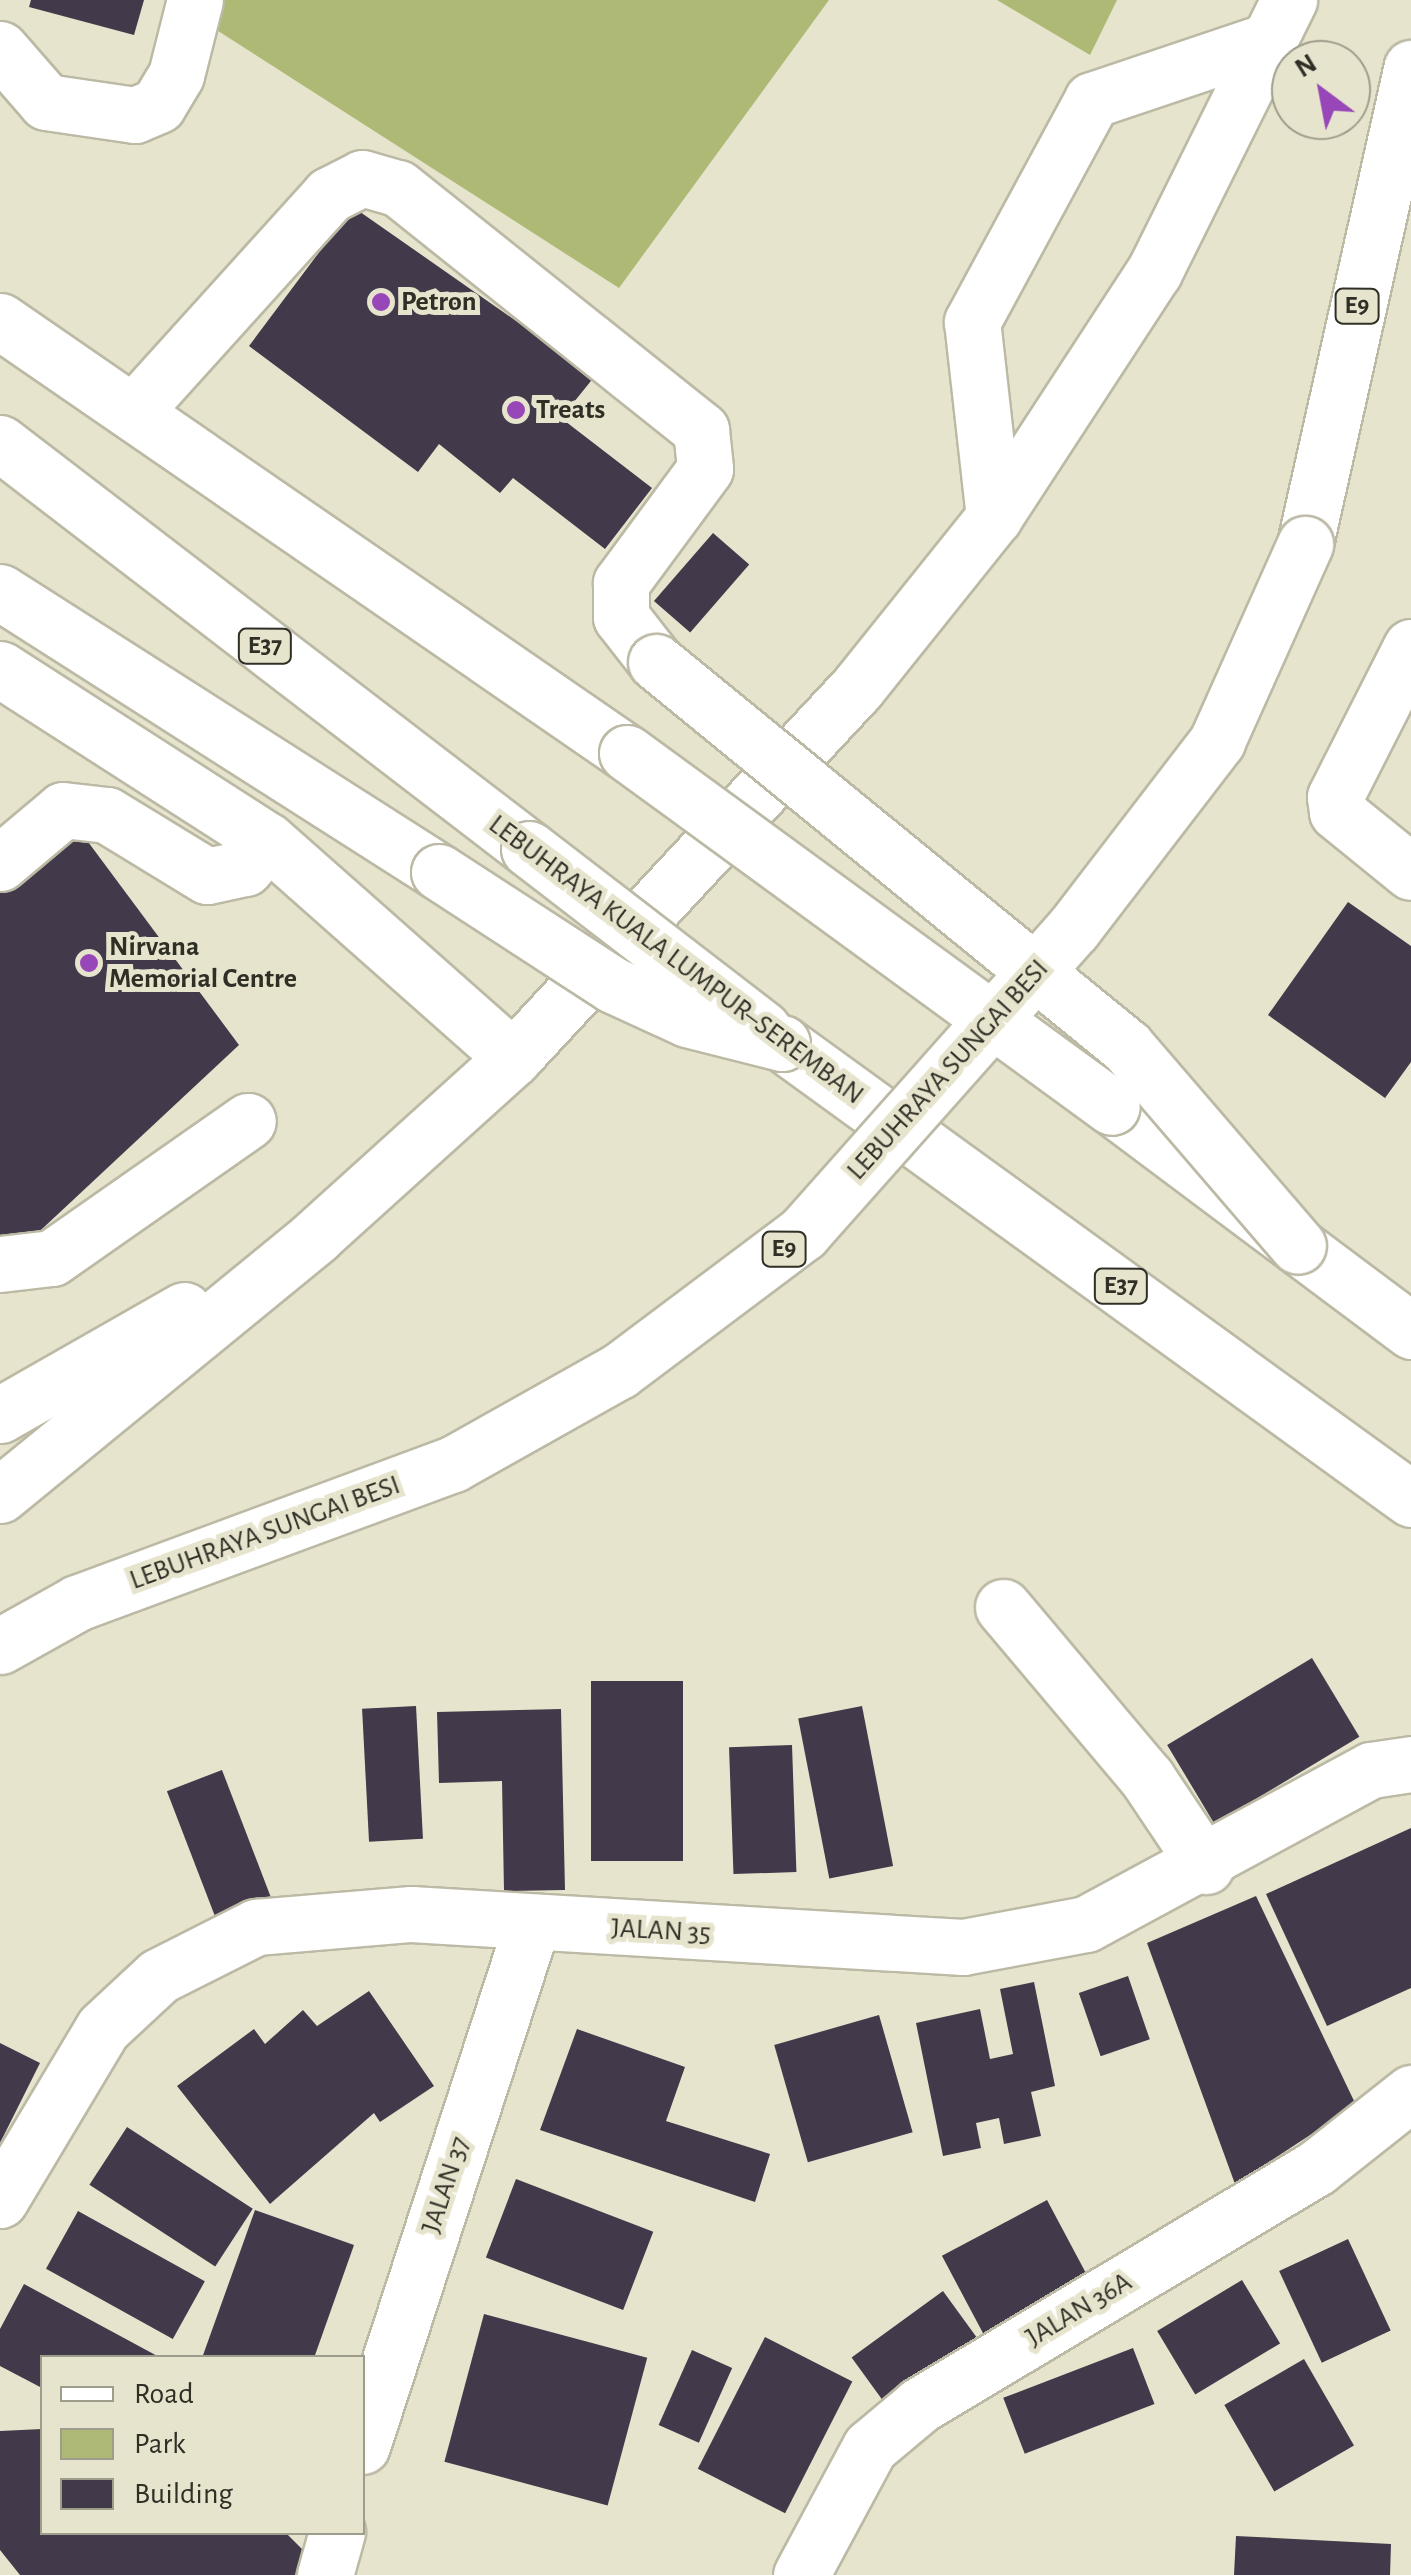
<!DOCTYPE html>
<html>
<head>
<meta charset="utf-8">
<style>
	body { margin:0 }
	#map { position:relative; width:1411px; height:2575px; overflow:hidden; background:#e7e4ce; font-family:"Alegreya Sans",sans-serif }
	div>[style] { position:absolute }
	.green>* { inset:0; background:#aeb975 }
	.building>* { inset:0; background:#423a4a; transform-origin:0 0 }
	.roads { filter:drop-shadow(2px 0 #bcb9a4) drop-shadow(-2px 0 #bcb9a4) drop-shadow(0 2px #bcb9a4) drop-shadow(0 -2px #bcb9a4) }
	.minor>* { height:55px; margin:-27.5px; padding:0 27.5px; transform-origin:27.5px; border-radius:27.5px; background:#fff }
	.highway>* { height:55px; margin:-27.5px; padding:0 27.5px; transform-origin:27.5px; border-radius:27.5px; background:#fff }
	.bridges { filter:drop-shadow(2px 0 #bcb9a4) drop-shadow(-2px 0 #bcb9a4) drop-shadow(0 2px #bcb9a4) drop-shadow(0 -2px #bcb9a4) }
	.minor-bridge>* { height:55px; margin:-27.5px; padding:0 27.5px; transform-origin:27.5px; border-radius:27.5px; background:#fff }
	.highway-bridge>* { height:55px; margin:-27.5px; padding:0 27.5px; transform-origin:27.5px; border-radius:27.5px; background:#fff }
	.dots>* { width:28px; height:28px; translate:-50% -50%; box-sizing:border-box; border:5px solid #e7e4ce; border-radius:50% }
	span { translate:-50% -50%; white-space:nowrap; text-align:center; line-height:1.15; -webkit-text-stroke:10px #e7e4ce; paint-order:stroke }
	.shield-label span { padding:2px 8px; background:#e7e4ce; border:2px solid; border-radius:8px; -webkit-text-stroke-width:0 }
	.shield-label { font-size:25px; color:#302f26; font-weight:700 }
	.poi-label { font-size:28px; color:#302f26; font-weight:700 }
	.left { translate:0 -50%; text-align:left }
	.street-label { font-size:28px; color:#302f26 }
	.legend { position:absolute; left:40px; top:2355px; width:325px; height:180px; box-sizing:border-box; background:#e7e4ce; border:2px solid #9e9c8b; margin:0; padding:12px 18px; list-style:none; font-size:30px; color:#302f26 }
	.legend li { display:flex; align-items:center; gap:20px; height:50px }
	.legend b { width:50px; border:2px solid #9e9c8b }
	.north { position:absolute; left:1271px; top:40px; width:100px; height:100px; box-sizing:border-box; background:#e7e4ce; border:2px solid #9e9c8b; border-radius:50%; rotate:328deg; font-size:28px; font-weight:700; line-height:40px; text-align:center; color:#302f26 }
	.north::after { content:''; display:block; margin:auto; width:35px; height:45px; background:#9747b7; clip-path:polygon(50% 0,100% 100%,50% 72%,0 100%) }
</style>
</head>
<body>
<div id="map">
	<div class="green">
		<div style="clip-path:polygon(222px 0,829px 0,619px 288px,215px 29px)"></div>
		<div style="clip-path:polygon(997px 0,1117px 0,1090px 55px)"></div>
	</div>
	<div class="building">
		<div style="clip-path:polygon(31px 0,144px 0,134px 35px,29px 7px)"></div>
		<div style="clip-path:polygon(353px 207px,595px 376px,561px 418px,652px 488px,605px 549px,513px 478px,500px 493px,439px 444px,418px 472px,249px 346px)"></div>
		<div style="left:713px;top:533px;width:48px;height:90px;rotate:41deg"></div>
		<div style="clip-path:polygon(74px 823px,239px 1045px,27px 1243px,0 1236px,0 882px)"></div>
		<div style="clip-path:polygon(1348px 902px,1411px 946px,1411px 1062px,1385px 1098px,1268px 1015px)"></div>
		<div style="left:1312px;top:1658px;width:92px;height:169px;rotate:59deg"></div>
		<div style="left:683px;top:1681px;width:180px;height:92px;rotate:90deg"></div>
		<div style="left:416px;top:1706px;width:133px;height:54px;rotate:87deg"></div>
		<div style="left:862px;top:1706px;width:163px;height:65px;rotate:79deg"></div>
		<div style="clip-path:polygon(561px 1709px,565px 1890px,504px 1891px,502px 1781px,439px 1783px,437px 1712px)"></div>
		<div style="left:792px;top:1745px;width:127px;height:63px;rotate:88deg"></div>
		<div style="left:222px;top:1770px;width:151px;height:59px;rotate:69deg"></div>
		<div style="clip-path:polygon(1411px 1828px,1411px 1988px,1327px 2026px,1266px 1894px)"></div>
		<div style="clip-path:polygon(1256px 1896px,1356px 2105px,1235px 2184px,1147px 1943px)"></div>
		<div style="left:1128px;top:1976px;width:67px;height:52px;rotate:71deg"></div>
		<div style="clip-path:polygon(1034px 1982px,1055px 2086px,1031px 2092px,1041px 2136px,1004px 2144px,999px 2118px,976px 2123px,981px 2148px,943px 2156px,916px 2023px,980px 2009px,990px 2059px,1013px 2054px,1000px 1989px)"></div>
		<div style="clip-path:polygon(369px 1991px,434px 2086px,380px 2122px,374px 2113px,270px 2204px,177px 2086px,254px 2029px,265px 2044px,303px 2010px,317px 2026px)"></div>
		<div style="left:879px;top:2015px;width:122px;height:109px;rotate:74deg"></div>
		<div style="clip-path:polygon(577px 2029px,685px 2067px,666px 2121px,770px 2154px,755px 2202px,540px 2130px)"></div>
		<div style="clip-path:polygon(0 2043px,40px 2063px,0 2143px)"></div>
		<div style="left:127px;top:2127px;width:150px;height:69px;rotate:33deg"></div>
		<div style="left:516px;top:2179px;width:147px;height:84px;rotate:21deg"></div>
		<div style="left:1047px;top:2200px;width:93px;height:119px;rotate:62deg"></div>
		<div style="clip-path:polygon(255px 2210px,354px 2245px,314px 2358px,202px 2358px)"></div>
		<div style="left:78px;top:2211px;width:145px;height:66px;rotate:29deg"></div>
		<div style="left:1348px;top:2239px;width:101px;height:76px;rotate:65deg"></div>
		<div style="left:1242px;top:2280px;width:74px;height:99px;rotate:59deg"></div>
		<div style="clip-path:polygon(24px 2284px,161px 2358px,42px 2358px,42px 2388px,0 2366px,0 2329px)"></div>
		<div style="left:943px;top:2291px;width:63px;height:113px;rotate:54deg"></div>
		<div style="left:484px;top:2314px;width:169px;height:153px;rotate:15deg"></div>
		<div style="left:765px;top:2337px;width:98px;height:148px;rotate:27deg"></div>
		<div style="left:1133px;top:2348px;width:60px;height:139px;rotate:69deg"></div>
		<div style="left:692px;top:2350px;width:44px;height:82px;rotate:24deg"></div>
		<div style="left:1304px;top:2359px;width:100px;height:92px;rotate:60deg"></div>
		<div style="clip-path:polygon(42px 2429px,42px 2532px,285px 2532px,303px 2550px,295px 2575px,20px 2575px,0 2550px,0 2431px)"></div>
		<div style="clip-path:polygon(1236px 2536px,1391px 2544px,1390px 2575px,1234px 2575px)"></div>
	</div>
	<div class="roads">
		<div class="minor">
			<div style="left:0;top:49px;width:70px;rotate:49deg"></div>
			<div style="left:46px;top:102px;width:90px;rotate:8.3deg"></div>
			<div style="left:135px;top:115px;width:25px;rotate:-23deg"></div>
			<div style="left:158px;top:105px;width:35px;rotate:-59deg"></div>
			<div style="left:176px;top:75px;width:77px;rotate:-75.8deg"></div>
			<div style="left:135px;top:410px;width:290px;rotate:-47.9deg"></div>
			<div style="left:329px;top:195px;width:37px;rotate:-27deg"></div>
			<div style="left:362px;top:178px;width:37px;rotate:16deg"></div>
			<div style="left:398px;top:188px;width:388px;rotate:38.6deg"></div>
			<div style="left:701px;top:430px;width:39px;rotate:84deg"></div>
			<div style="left:705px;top:469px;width:142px;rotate:126.4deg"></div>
			<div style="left:621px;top:583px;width:34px;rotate:90deg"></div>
			<div style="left:621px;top:617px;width:57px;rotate:52.1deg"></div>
			<div style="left:994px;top:517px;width:196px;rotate:-96.4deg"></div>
			<div style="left:972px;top:322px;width:252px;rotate:-61.6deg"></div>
			<div style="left:1092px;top:100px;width:188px;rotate:-18.6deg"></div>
			<div style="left:1411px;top:647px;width:168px;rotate:116.9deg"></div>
			<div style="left:1335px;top:797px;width:15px;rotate:82deg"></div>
			<div style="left:1337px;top:812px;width:95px;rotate:39deg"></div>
			<div style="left:0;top:669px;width:318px;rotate:32.7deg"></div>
			<div style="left:268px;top:841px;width:327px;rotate:41.5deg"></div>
			<div style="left:0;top:863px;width:82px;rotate:-40.1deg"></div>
			<div style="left:63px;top:810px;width:44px;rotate:6.5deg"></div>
			<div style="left:107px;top:815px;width:117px;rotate:31.4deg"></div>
			<div style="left:207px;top:876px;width:39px;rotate:-12deg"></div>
			<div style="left:245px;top:868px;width:35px;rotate:-50deg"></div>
			<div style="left:0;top:1264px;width:52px;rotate:-6.6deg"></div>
			<div style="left:52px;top:1258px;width:239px;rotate:-35deg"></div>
			<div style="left:1003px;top:1607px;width:224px;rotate:49.9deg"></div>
			<div style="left:1147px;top:1778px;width:106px;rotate:56.2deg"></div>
			<div style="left:0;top:2200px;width:200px;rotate:-59.1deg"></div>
			<div style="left:103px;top:2028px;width:76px;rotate:-42.9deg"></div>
			<div style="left:159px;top:1976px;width:109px;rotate:-26.8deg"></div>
			<div style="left:256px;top:1927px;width:156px;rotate:-4.8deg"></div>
			<div style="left:411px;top:1914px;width:553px;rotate:3.42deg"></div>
			<div style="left:963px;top:1947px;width:125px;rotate:-10.6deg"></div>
			<div style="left:1086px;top:1924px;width:324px;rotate:-28.4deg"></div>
			<div style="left:1371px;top:1770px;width:40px;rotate:-8.5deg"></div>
			<div style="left:362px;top:2446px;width:549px;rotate:-71.96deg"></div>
			<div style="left:325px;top:2575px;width:45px;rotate:-74.4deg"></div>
			<div style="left:801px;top:2575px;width:145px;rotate:-61.7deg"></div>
			<div style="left:870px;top:2447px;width:65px;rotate:-40deg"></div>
			<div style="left:920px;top:2405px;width:462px;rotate:-30.9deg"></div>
			<div style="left:1316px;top:2168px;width:121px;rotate:-38.3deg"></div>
		</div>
		<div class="highway">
			<div style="left:0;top:321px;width:761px;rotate:34.57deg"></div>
			<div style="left:0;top:443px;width:667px;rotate:37.51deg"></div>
			<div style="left:1305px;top:544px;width:488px;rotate:-77.4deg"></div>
			<div style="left:0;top:592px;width:521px;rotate:32.53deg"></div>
			<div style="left:782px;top:1043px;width:777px;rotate:35.94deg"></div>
			<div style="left:1112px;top:1107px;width:374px;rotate:36.8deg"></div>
			<div style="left:0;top:1415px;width:212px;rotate:-29.7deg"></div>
			<div style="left:0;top:1495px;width:409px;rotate:-39.3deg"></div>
			<div style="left:316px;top:1236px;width:266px;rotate:-42.1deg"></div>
			<div style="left:513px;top:1058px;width:505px;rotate:-47.09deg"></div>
			<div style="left:857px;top:688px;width:219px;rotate:-51.3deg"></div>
			<div style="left:994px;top:517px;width:293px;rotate:-56.9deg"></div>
			<div style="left:1154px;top:272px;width:304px;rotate:-63.6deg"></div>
		</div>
	</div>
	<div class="bridges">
		<div class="minor-bridge">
			<div style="left:656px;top:662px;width:608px;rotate:39.26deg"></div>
			<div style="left:1127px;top:1047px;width:262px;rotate:49.3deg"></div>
		</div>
		<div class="highway-bridge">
			<div style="left:627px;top:753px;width:600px;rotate:36.13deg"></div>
			<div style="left:529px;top:849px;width:295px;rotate:37.6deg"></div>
			<div style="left:439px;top:872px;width:207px;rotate:33deg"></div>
			<div style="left:613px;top:985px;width:81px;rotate:24.7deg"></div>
			<div style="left:687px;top:1019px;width:98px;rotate:14.2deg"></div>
			<div style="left:0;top:1646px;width:88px;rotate:-29.2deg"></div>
			<div style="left:77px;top:1603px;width:401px;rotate:-20.3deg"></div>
			<div style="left:453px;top:1464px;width:190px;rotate:-29.3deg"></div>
			<div style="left:619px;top:1371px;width:230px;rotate:-36.9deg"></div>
			<div style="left:803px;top:1233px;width:407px;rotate:-48.4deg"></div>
			<div style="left:1073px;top:929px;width:237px;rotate:-52.5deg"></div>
			<div style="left:1217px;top:741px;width:216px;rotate:-65.9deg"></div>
		</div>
	</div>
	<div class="dots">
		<div style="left:381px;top:302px;background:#9747b7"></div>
		<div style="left:516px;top:410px;background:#9747b7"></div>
		<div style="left:89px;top:963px;background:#9747b7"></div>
	</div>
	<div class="shield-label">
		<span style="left:1357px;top:306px">E9</span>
		<span style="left:265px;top:646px">E37</span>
		<span style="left:784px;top:1249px">E9</span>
		<span style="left:1121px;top:1286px">E37</span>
	</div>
	<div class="poi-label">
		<span class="left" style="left:401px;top:302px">Petron</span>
		<span class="left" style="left:536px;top:410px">Treats</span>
		<span class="left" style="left:109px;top:963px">Nirvana<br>Memorial Centre</span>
	</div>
	<div class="street-label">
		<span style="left:676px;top:960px;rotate:37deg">LEBUHRAYA KUALA LUMPUR–SEREMBAN</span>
		<span style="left:948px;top:1070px;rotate:-48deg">LEBUHRAYA SUNGAI BESI</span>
		<span style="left:265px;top:1533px;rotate:-20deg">LEBUHRAYA SUNGAI BESI</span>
		<span style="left:661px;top:1931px;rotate:3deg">JALAN 35</span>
		<span style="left:446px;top:2185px;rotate:-72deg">JALAN 37</span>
		<span style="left:1079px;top:2310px;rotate:-31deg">JALAN 36A</span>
	</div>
	<ul class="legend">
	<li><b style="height:12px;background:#fff"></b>Road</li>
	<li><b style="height:28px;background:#aeb975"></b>Park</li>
	<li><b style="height:28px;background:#423a4a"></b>Building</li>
	</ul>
	<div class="north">N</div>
</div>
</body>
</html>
